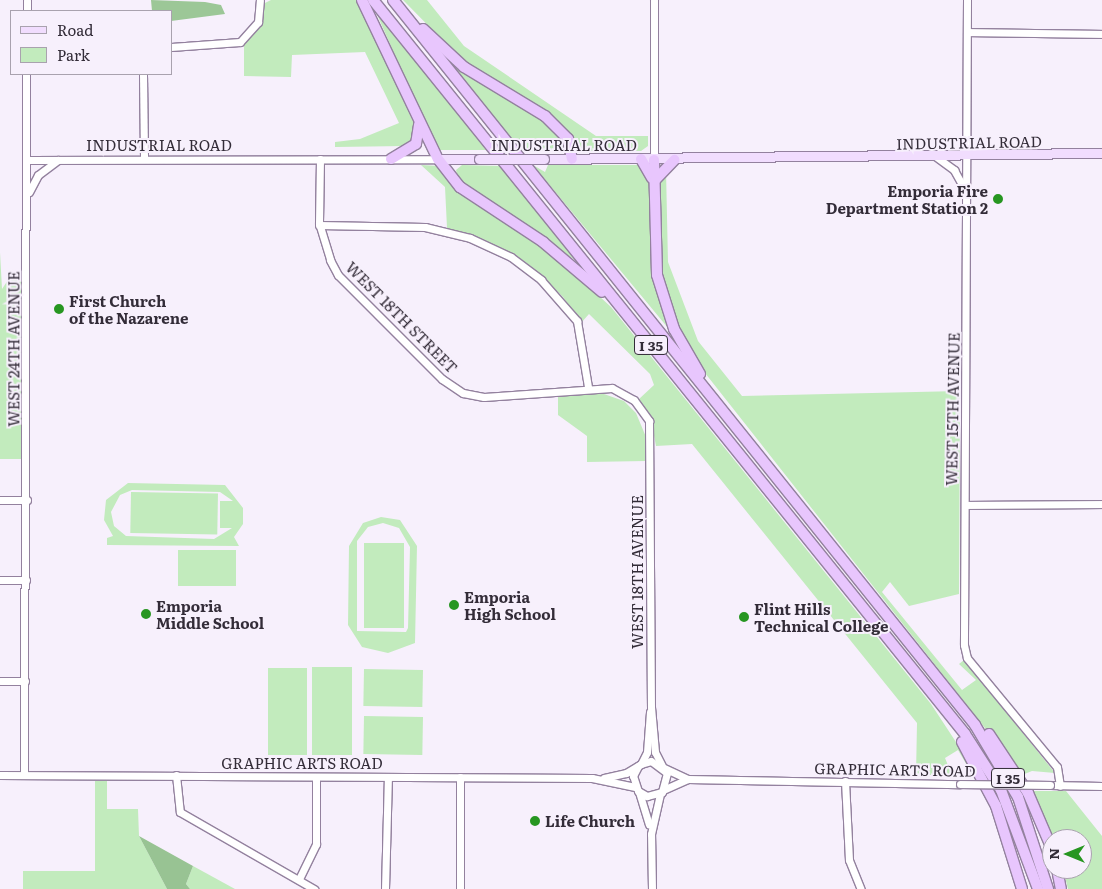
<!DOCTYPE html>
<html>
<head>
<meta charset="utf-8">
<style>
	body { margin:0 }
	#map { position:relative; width:1102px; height:889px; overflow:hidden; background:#f7f0fc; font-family:Literata,serif }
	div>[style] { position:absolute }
	.green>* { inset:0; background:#c2ebbd; transform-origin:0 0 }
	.forest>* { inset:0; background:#98c393 }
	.water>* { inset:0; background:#9cc797 }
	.roads { filter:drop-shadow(1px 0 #93819e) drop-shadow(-1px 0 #93819e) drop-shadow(0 1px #93819e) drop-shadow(0 -1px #93819e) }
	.minor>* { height:7px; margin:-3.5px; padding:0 3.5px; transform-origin:3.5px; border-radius:3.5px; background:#fff }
	.major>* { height:9px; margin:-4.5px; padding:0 4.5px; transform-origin:4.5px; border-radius:4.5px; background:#f1ddfe }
	.highway>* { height:10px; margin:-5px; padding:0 5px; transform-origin:5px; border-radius:5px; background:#e8c6fd }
	.bridges { filter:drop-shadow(1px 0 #93819e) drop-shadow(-1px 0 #93819e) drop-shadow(0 1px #93819e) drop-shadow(0 -1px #93819e) }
	.minor-bridge>* { height:7px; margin:-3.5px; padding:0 3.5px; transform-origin:3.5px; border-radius:3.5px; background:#fff }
	.major-bridge>* { height:9px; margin:-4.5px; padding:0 4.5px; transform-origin:4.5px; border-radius:4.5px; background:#f1ddfe }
	.dots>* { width:14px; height:14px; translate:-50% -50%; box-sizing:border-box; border:2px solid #f7f0fc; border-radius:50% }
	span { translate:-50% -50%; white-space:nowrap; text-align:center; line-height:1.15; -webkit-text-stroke:4px #f7f0fc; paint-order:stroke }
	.shield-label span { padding:1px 4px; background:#f7f0fc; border:1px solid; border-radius:4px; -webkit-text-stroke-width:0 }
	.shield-label { font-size:14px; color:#332c38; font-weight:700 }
	.street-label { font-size:15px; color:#332c38 }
	.poi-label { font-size:15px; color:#332c38; font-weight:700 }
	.right { translate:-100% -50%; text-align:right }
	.left { translate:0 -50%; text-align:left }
	.legend { position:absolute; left:10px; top:10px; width:162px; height:65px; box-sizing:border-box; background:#f7f0fc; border:1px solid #a9a2ae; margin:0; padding:6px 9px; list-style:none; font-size:15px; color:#332c38 }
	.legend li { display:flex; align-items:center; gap:10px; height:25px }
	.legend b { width:25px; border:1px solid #a9a2ae }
	.north { position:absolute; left:1042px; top:829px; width:50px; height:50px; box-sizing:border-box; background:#f7f0fc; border:1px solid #a9a2ae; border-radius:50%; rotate:270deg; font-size:14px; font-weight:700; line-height:20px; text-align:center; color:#332c38 }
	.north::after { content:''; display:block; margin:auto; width:18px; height:22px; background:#279621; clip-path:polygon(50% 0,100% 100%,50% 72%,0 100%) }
</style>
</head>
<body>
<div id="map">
	<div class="green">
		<div style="clip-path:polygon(271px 0,357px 0,416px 128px,415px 139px,405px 146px,335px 147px,335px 142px,360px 139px,399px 123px,365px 52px,292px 55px,291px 77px,244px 76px,244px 43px,256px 32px,263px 4px)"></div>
		<div style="clip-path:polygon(403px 0,427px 0,464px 46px,596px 136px,648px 136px,648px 146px,641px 151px,584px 151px,549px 113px,465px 63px)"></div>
		<div style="clip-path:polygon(376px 12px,431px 80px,486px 150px,436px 150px)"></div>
		<div style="clip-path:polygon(444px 56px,533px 112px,565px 139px,564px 150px,522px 151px)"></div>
		<div style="clip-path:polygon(421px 165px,439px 166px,467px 199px,545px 246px,611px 307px,931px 704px,977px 774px,972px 774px,958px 750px,945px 758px,952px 775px,916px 775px,917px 723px,692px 444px,656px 446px,651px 420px,638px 400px,654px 385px,650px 374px,589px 314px,581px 323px,563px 297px,536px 271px,500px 248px,447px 228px,445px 187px)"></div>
		<div style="clip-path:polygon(462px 165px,500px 166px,577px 261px,491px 208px,458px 178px,456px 170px)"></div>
		<div style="clip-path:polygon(533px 165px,545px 172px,548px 165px,641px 165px,649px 184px,656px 284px,673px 334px)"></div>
		<div style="clip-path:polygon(666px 170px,668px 262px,698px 341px,742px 396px,960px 391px,959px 594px,909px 606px,890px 582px,882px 592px,962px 690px,976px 680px,959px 664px,964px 660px,1055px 773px,1032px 771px,1022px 775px,705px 373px,679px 330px,661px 276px,657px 184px)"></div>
		<div style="clip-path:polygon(0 252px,2px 289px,10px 277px,22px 271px,21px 459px,0 459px)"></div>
		<div style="clip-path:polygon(601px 393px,624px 401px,636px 413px,646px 437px,646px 461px,587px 462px,587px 436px,558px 415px,558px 396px)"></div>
		<div style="clip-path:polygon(evenodd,128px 483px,225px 485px,243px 508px,243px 524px,234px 537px,239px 546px,107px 545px,107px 538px,113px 536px,104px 520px,106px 500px,128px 483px,132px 490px,220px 492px,233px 501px,220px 501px,220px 528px,232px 528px,214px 539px,126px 536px,114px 526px,111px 512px,120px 495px,132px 490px)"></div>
		<div style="left:131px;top:492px;width:87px;height:41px;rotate:1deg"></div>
		<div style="clip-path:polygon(evenodd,381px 517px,400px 520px,417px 546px,415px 643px,388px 653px,362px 647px,348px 625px,349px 546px,363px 523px,381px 517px,383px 523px,399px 528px,410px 547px,408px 628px,406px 632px,357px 631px,357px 541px,368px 527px,383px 523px)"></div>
		<div style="left:364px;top:543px;width:40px;height:85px"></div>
		<div style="left:178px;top:550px;width:58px;height:36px"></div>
		<div style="left:312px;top:667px;width:40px;height:88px"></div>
		<div style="left:268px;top:668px;width:39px;height:87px"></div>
		<div style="left:364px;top:669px;width:59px;height:37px;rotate:1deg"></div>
		<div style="left:364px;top:716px;width:59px;height:38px;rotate:1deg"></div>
		<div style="clip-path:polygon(95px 781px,107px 781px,107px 809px,138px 809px,139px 836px,167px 889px,23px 889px,23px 871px,95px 871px)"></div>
		<div style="clip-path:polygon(1031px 791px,1066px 791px,1102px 836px,1102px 889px,1068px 889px,1063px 869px,1082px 869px,1082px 839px,1052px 839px)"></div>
		<div style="clip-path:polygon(193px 866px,235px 889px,190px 889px,186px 884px)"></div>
	</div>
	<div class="forest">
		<div style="clip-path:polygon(139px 836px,193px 866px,186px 884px,190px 889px,167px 889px)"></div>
	</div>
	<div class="water">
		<div style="clip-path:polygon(151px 0,205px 2px,221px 5px,225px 14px,171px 21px,171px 11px,152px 11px)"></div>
	</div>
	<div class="roads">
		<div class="minor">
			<div style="left:27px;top:0;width:11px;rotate:90deg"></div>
			<div style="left:967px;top:0;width:645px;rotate:90.27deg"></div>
			<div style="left:964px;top:645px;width:13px;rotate:77deg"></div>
			<div style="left:967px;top:658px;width:141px;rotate:50.5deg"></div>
			<div style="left:1057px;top:767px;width:19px;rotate:81deg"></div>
			<div style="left:967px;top:32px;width:135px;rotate:0.8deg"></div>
			<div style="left:171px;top:47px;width:69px;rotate:-4.1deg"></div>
			<div style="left:240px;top:42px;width:27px;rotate:-48deg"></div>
			<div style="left:258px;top:22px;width:22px;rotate:-85deg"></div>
			<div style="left:143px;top:74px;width:85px;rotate:89.3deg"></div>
			<div style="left:935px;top:156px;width:24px;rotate:36deg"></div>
			<div style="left:954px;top:170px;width:23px;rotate:61deg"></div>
			<div style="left:320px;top:159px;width:64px;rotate:90.9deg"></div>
			<div style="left:319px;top:223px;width:39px;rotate:73deg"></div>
			<div style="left:330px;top:260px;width:17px;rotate:62deg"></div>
			<div style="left:338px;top:275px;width:147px;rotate:45deg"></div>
			<div style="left:442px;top:379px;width:25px;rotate:34deg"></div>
			<div style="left:463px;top:393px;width:21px;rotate:11deg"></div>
			<div style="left:484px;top:397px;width:128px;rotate:-4deg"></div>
			<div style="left:612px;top:388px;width:25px;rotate:29deg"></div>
			<div style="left:634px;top:400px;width:26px;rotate:54deg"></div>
			<div style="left:649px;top:421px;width:286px;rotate:89.6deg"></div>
			<div style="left:651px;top:707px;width:45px;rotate:84.9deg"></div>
			<div style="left:655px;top:752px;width:16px;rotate:63deg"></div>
			<div style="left:26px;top:160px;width:412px;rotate:-0.1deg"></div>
			<div style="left:654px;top:160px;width:160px;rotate:-90deg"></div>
			<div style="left:29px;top:192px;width:19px;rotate:-62deg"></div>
			<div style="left:38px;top:175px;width:25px;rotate:-37deg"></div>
			<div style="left:319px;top:225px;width:106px;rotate:1.1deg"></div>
			<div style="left:425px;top:227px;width:46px;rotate:13.7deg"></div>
			<div style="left:470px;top:238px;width:45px;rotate:24.9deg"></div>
			<div style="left:511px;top:257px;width:38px;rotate:37deg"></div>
			<div style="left:541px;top:280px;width:55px;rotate:48.7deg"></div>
			<div style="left:577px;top:321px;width:67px;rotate:80.5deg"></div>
			<div style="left:0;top:500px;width:27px"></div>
			<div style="left:965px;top:505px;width:137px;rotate:-0.4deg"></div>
			<div style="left:0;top:580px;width:26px"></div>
			<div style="left:0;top:681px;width:25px"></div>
			<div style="left:641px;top:764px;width:13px;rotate:-63deg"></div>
			<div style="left:647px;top:752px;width:40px;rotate:-85.7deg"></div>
			<div style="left:664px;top:768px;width:26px;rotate:25deg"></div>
			<div style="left:688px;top:779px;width:272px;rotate:1.1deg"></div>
			<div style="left:0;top:775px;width:592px;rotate:0.29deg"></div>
			<div style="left:592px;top:778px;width:44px;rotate:11.8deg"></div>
			<div style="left:24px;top:775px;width:701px;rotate:-89.84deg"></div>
			<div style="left:176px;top:775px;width:37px;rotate:84deg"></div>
			<div style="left:180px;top:812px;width:155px;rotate:29.9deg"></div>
			<div style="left:604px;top:778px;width:23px;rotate:-13deg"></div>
			<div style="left:626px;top:773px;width:17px;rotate:-31deg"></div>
			<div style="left:641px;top:764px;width:10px;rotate:-17deg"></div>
			<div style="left:651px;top:761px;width:20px;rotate:37deg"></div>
			<div style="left:667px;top:773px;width:20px;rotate:105deg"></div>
			<div style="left:662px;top:792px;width:16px;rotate:165deg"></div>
			<div style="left:647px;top:796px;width:10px;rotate:-151deg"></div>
			<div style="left:638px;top:791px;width:16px;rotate:-108deg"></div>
			<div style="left:633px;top:776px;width:11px;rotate:-63deg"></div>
			<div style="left:845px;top:781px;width:79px;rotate:87.1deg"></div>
			<div style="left:849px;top:860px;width:31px;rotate:68deg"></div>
			<div style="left:1050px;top:785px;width:52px;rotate:1.1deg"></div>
			<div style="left:663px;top:790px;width:27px;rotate:-24deg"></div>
			<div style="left:639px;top:792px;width:34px;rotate:73deg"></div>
			<div style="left:299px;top:879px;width:39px;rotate:-64deg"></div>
			<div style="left:316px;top:844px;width:67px;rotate:-90deg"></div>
			<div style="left:385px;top:889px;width:112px;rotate:-88.5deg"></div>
			<div style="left:460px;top:889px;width:112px;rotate:-90deg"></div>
			<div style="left:652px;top:889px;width:55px;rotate:-91deg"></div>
			<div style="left:651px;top:834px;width:41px;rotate:-77.3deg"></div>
		</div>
		<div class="major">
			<div style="left:438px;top:159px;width:41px"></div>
			<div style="left:544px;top:159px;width:558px;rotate:-0.62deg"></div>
		</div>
		<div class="highway">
			<div style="left:362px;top:0;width:176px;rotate:64.5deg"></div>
			<div style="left:438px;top:159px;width:36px;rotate:52deg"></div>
			<div style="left:460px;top:187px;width:100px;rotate:33.5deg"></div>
			<div style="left:543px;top:242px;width:77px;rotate:40.3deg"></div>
			<div style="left:373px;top:0;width:943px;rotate:51.11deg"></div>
			<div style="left:965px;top:734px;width:67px;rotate:57.3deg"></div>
			<div style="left:1001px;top:790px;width:106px;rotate:69.5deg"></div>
			<div style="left:393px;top:0;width:930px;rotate:51.24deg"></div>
			<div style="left:975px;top:725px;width:84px;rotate:59.2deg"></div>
			<div style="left:1018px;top:797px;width:97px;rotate:71.9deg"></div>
			<div style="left:423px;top:29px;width:56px;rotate:42.8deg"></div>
			<div style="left:464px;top:67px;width:95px;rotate:31.2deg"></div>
			<div style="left:545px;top:116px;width:33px;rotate:45deg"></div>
			<div style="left:568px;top:139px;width:20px;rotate:79deg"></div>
			<div style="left:391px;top:159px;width:29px;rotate:-31deg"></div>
			<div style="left:416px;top:144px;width:20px;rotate:-81deg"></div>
			<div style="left:641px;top:159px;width:22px;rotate:60deg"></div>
			<div style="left:654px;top:160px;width:115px;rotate:88.5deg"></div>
			<div style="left:657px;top:275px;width:57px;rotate:72.5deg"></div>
			<div style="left:674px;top:329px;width:52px;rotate:60deg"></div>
			<div style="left:655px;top:180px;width:28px;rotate:-46deg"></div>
			<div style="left:989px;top:734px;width:71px;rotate:56.5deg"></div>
			<div style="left:1028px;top:793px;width:61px;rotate:66.8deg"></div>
			<div style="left:962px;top:742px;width:72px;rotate:62deg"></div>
			<div style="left:996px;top:806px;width:87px;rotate:72.6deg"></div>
			<div style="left:1057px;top:869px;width:20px;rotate:79deg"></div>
		</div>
	</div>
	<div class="bridges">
		<div class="minor-bridge">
			<div style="left:960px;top:784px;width:90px;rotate:0.6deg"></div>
		</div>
		<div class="major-bridge">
			<div style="left:479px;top:159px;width:65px"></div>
		</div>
	</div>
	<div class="dots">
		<div style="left:998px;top:199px;background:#279621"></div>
		<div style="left:59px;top:309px;background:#279621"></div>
		<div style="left:454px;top:605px;background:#279621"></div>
		<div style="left:146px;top:614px;background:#279621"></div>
		<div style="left:744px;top:617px;background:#279621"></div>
		<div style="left:535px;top:821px;background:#279621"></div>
	</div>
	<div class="shield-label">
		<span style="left:651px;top:345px">I 35</span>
		<span style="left:1008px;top:778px">I 35</span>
	</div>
	<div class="street-label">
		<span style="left:969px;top:142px;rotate:-1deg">INDUSTRIAL ROAD</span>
		<span style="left:159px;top:145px">INDUSTRIAL ROAD</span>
		<span style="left:564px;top:145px">INDUSTRIAL ROAD</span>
		<span style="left:402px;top:317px;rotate:45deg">WEST 18TH STREET</span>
		<span style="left:13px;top:349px;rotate:-90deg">WEST 24TH AVENUE</span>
		<span style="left:952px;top:409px;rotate:-89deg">WEST 15TH AVENUE</span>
		<span style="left:637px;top:572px;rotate:-90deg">WEST 18TH AVENUE</span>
		<span style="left:302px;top:763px">GRAPHIC ARTS ROAD</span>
		<span style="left:895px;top:769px;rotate:1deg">GRAPHIC ARTS ROAD</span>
	</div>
	<div class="poi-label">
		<span class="right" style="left:988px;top:199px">Emporia Fire<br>Department Station 2</span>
		<span class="left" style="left:69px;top:309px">First Church<br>of the Nazarene</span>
		<span class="left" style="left:464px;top:605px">Emporia<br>High School</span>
		<span class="left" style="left:156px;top:614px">Emporia<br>Middle School</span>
		<span class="left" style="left:754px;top:617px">Flint Hills<br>Technical College</span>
		<span class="left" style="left:545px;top:821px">Life Church</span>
	</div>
	<ul class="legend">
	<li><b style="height:6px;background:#f1ddfe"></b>Road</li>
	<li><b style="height:14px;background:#c2ebbd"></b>Park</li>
	</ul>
	<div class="north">N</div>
</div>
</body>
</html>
